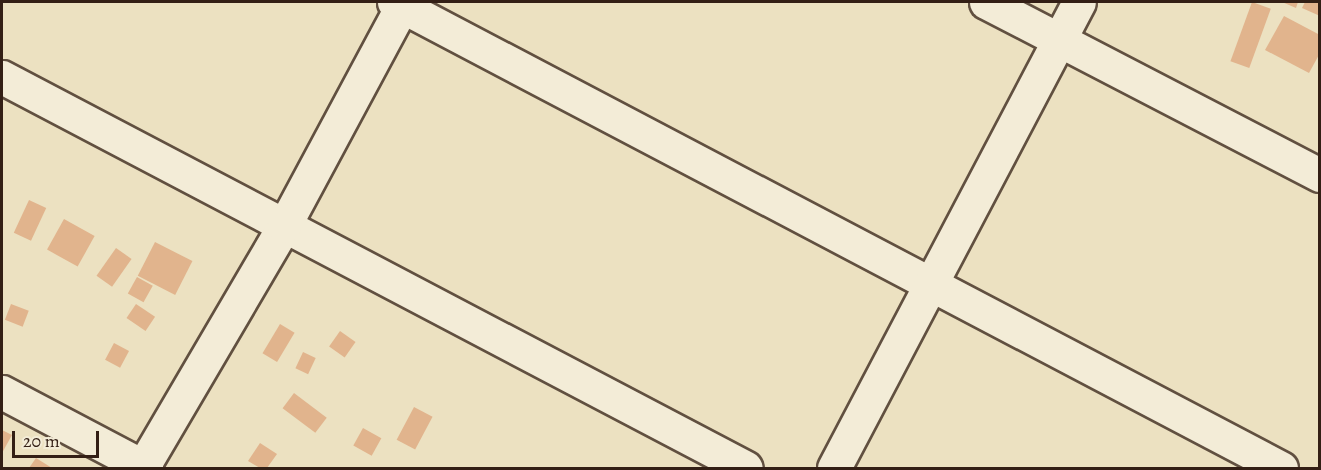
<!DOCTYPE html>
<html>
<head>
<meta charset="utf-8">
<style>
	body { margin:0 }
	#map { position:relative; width:1321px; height:470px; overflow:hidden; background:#ece1c1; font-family:Alegreya,serif }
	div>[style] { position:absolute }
	.building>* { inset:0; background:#e1b48d; transform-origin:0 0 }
	.roads { filter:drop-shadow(2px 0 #615040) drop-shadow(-2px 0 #615040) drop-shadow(0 2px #615040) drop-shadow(0 -2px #615040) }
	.street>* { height:33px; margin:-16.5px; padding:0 16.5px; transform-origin:16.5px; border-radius:16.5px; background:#f3ecd7 }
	span { translate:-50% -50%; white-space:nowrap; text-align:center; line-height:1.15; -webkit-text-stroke:4.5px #f3ecd7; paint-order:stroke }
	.frame { position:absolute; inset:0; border:3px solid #331f15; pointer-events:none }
	.scale { position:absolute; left:12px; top:431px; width:87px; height:27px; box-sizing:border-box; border:3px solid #331f15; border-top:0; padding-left:8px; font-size:18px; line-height:21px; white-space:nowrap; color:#331f15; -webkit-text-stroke:4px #f3ecd7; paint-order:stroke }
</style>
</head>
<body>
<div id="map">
	<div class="building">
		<div style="left:1252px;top:2px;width:20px;height:63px;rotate:20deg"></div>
		<div style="clip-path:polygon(1282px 2px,1298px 2px,1296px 8px)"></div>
		<div style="clip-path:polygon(1305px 2px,1320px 2px,1320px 16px,1302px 8px)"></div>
		<div style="clip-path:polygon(1284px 16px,1320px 35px,1320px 53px,1309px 73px,1265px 50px)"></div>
		<div style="left:29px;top:200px;width:19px;height:36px;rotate:25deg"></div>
		<div style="left:64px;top:219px;width:35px;height:35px;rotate:29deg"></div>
		<div style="left:155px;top:242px;width:42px;height:38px;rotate:27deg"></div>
		<div style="left:116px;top:248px;width:19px;height:34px;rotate:35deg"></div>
		<div style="left:137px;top:277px;width:18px;height:19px;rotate:29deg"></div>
		<div style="left:11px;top:304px;width:19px;height:17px;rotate:21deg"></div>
		<div style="left:136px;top:304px;width:23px;height:17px;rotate:34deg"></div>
		<div style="left:280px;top:324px;width:17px;height:34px;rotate:31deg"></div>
		<div style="left:340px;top:331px;width:19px;height:19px;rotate:35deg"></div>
		<div style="left:114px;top:343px;width:17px;height:19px;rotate:28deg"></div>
		<div style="left:303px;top:352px;width:14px;height:18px;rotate:25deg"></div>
		<div style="left:294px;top:393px;width:41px;height:19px;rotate:37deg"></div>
		<div style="left:414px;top:407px;width:21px;height:37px;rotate:28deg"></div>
		<div style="left:363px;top:428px;width:21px;height:20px;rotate:29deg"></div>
		<div style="clip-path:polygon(2px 430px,12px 435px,2px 453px)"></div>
		<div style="clip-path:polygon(260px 443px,277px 454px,267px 468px,260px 468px,248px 461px)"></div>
		<div style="clip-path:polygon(36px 458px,52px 468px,29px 468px)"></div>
	</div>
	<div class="roads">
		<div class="street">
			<div style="left:394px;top:2px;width:1002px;rotate:27.72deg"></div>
			<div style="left:986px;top:2px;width:376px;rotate:27.4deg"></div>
			<div style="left:2px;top:77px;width:840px;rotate:27.72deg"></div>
			<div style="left:2px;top:392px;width:163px;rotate:27.8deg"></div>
			<div style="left:142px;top:468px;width:281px;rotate:-59.6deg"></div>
			<div style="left:284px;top:226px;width:254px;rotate:-61.8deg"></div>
			<div style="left:834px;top:468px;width:526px;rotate:-62.27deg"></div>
		</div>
	</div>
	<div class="frame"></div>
	<div class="scale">20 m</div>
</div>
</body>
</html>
